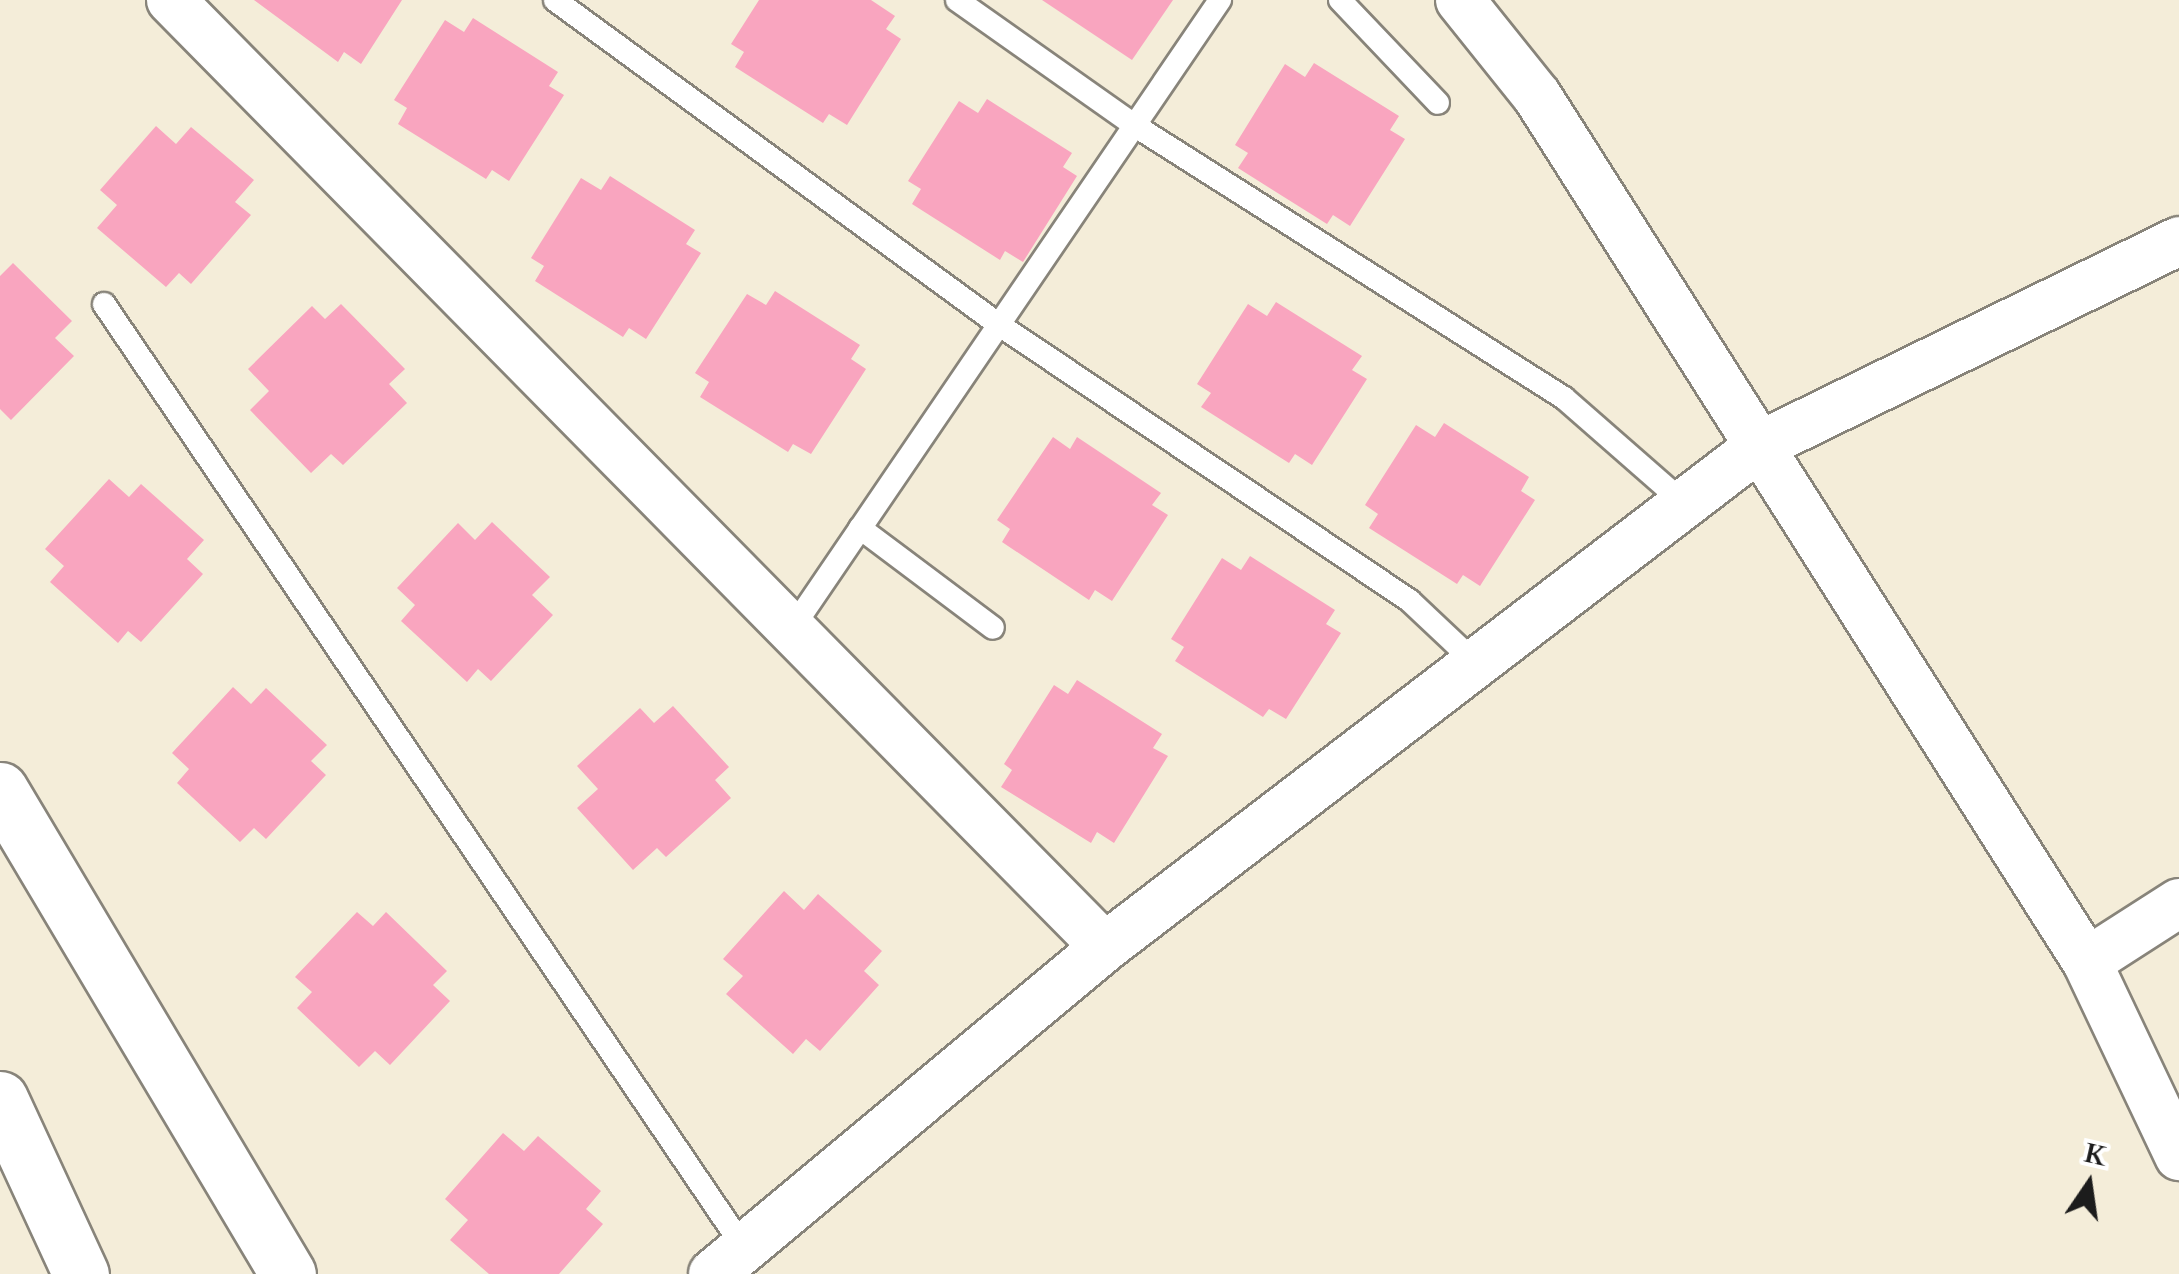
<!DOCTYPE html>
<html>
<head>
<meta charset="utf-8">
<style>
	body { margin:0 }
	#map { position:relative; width:2179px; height:1274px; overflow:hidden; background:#f4edd9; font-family:Cardo,serif }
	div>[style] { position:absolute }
	.building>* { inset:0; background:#f9a5bf }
	.roads { filter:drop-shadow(2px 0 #88847a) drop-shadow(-2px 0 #88847a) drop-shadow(0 2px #88847a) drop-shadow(0 -2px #88847a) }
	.service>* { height:22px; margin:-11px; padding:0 11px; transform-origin:11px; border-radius:11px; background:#fff }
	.minor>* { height:48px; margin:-24px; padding:0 24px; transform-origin:24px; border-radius:24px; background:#fff }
	.tertiary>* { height:55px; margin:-27.5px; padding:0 27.5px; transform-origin:27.5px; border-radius:27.5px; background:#fff }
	span { translate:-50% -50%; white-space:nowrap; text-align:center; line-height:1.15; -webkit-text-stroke:9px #fff; paint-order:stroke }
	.north { position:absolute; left:2039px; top:1134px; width:100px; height:100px; -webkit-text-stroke:8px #fff; paint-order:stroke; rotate:13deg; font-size:28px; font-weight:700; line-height:40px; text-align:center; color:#1c1c1c }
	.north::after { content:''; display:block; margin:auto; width:35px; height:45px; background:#1c1c1c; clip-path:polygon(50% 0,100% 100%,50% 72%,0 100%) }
</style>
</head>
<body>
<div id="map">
	<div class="building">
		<div style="clip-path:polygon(254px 0,402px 0,361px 64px,344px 52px,338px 62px)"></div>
		<div style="clip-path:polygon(759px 0,871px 0,895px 16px,886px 29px,901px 39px,847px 125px,829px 114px,823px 123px,735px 67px,744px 52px,731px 44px)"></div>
		<div style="clip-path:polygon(1042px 0,1173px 0,1132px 60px)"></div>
		<div style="clip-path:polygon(473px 18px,558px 72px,549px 86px,564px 95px,509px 181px,492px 170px,486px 179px,398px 124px,407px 108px,394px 100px,445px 20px,464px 32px)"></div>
		<div style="clip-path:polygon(1314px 63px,1399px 116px,1390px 130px,1405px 139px,1350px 226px,1333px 215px,1327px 224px,1238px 168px,1248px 153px,1235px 145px,1285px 64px,1305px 77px)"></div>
		<div style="clip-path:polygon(987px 99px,1072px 153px,1063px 167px,1077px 176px,1023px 262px,1005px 251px,1000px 260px,912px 204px,921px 189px,908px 181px,959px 101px,978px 113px)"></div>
		<div style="clip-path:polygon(156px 126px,176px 144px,191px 127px,254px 180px,235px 202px,251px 215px,191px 284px,179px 273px,166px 287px,97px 228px,117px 205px,100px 190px)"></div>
		<div style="clip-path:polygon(610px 176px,695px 230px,686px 244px,701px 253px,646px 339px,629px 328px,623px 337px,535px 281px,544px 266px,531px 258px,581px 178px,601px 190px)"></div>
		<div style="clip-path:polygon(13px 263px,72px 321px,55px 338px,74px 356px,11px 420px,0 409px,0 276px)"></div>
		<div style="clip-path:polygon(775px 291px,860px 345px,851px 359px,866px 369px,811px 454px,793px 444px,788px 452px,700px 397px,709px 382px,695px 373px,747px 294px,766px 305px)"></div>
		<div style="clip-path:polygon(1276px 302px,1362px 356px,1352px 370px,1367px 379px,1312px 465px,1295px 454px,1289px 463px,1201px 407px,1211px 393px,1197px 384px,1248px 304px,1267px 316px)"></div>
		<div style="clip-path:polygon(341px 304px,405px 369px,389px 384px,407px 403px,343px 465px,331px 454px,311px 473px,250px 410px,269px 391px,248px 369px,312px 306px,325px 319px)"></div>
		<div style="clip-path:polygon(1444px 423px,1529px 477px,1521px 491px,1535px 500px,1480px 586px,1463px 575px,1457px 584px,1369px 528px,1378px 514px,1365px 505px,1416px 425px,1435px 437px)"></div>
		<div style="clip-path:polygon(1053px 437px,1070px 449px,1077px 437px,1161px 493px,1152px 505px,1168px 515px,1112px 601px,1095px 590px,1089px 600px,1002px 542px,1010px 529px,997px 520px)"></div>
		<div style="clip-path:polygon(109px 479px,129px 497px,141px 484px,204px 540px,187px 559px,203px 574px,141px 642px,128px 631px,118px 643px,50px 582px,64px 566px,45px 549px)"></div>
		<div style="clip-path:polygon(492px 522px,550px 577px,532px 595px,553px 615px,491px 681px,478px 669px,467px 682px,401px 621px,415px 605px,397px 588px,458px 523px,475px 540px)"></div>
		<div style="clip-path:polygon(1250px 556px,1335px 610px,1326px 624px,1341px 633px,1286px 719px,1269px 709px,1263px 717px,1175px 661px,1184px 647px,1171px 639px,1222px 558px,1241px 570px)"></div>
		<div style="clip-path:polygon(1077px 680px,1162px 734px,1153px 748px,1168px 756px,1114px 843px,1097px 832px,1091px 843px,1001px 787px,1012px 770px,1004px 764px,1054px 685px,1068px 694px)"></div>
		<div style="clip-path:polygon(233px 687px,251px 704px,266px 688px,327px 745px,311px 761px,326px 775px,266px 839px,254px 828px,240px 842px,177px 783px,189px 769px,172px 753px)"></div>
		<div style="clip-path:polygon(673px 706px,729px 767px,715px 780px,731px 798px,666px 857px,657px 848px,633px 870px,577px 808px,598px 789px,577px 766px,640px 708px,654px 723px)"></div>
		<div style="clip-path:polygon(784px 891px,804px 910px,818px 894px,882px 951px,864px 971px,879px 985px,820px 1051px,806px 1039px,793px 1054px,726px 994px,743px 976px,723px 959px)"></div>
		<div style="clip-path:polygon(357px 912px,373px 926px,386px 912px,447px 971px,433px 985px,450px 1001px,390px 1065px,375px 1051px,359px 1067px,297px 1008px,312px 992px,295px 977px)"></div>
		<div style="clip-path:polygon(503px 1133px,524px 1151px,538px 1136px,601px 1191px,586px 1209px,603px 1224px,559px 1274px,489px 1274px,450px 1240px,468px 1220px,445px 1199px)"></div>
	</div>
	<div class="roads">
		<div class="service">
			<div style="left:555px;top:0;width:549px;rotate:36.18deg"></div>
			<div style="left:998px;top:324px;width:496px;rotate:33.9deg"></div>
			<div style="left:1410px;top:601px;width:95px;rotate:43.3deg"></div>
			<div style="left:957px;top:0;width:217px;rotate:35.2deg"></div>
			<div style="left:1134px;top:125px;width:509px;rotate:32.41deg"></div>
			<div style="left:1564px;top:398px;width:161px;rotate:41.2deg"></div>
			<div style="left:1340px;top:0;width:142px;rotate:46.4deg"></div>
			<div style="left:104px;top:304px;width:1140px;rotate:55.86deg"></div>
			<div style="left:860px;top:528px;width:166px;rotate:36.9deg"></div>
			<div style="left:789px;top:633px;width:766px;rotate:-55.75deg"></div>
		</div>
		<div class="minor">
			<div style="left:171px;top:0;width:1330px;rotate:45.4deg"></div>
			<div style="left:1460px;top:0;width:123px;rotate:51.3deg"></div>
			<div style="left:1537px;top:96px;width:1026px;rotate:57.58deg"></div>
			<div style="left:2087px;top:962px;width:215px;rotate:64.6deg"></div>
			<div style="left:2087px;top:962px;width:109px;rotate:-32.7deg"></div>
			<div style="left:713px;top:1274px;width:510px;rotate:-39.83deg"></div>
			<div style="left:1105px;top:947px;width:826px;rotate:-37.42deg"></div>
			<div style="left:1761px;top:445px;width:465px;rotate:-26deg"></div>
		</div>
		<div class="tertiary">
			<div style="left:0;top:790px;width:563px;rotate:59.25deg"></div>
			<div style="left:0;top:1099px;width:193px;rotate:65.2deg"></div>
		</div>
	</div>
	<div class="north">K</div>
</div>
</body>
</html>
